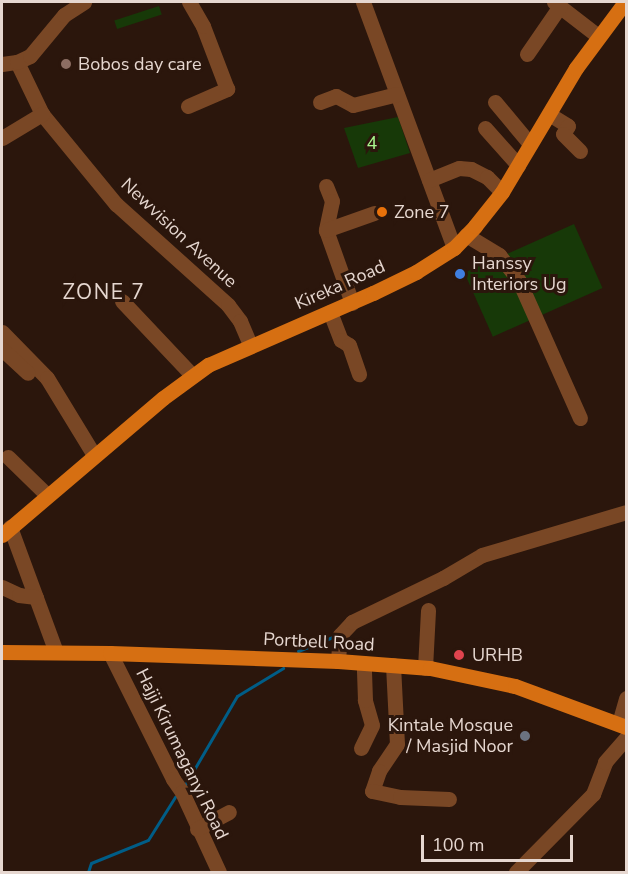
<!DOCTYPE html>
<html>
<head>
<meta charset="utf-8">
<style>
	body { margin:0 }
	#map { position:relative; width:628px; height:874px; overflow:hidden; background:#2b160c; font-family:"Nunito Sans",sans-serif }
	div>[style] { position:absolute }
	.green>* { inset:0; background:#173908; transform-origin:0 0 }
	.stream>* { height:3px; margin:-1.5px; padding:0 1.5px; transform-origin:1.5px; border-radius:1.5px; background:#005d87 }
	.minor>* { height:15px; margin:-7.5px; padding:0 7.5px; transform-origin:7.5px; border-radius:7.5px; background:#794725 }
	.major>* { height:15px; margin:-7.5px; padding:0 7.5px; transform-origin:7.5px; border-radius:7.5px; background:#d66f12 }
	.dots>* { width:16px; height:16px; translate:-50% -50%; box-sizing:border-box; border:3px solid #2b160c; border-radius:50% }
	span { translate:-50% -50%; white-space:nowrap; text-align:center; line-height:1.15; -webkit-text-stroke:6px #2b160c; paint-order:stroke }
	.poi-label { font-size:18px; color:#e6d7d0 }
	.left { translate:0 -50%; text-align:left }
	.right { translate:-100% -50%; text-align:right }
	.park-label { font-size:18px; color:#a9f68e }
	.street-label { font-size:18px; color:#e6d7d0 }
	.quarter-label { font-size:21px; color:#e6d7d0; letter-spacing:1.5px }
	.frame { position:absolute; inset:0; border:3px solid #e6d7d0; pointer-events:none }
	.scale { position:absolute; left:421px; top:835px; width:152px; height:27px; box-sizing:border-box; border:3px solid #e6d7d0; border-top:0; padding-left:8px; font-size:18px; line-height:21px; white-space:nowrap; color:#e6d7d0; -webkit-text-stroke:4px #2b160c; paint-order:stroke }
</style>
</head>
<body>
<div id="map">
	<div class="green">
		<div style="left:159px;top:6px;width:9px;height:47px;rotate:72deg"></div>
		<div style="clip-path:polygon(398px 117px,410px 153px,358px 168px,344px 128px)"></div>
		<div style="left:574px;top:224px;width:70px;height:120px;rotate:66deg"></div>
	</div>
	<div class="stream">
		<div style="left:298px;top:651px;width:40px;rotate:-22deg"></div>
		<div style="left:185px;top:785px;width:103px;rotate:-59.7deg"></div>
		<div style="left:237px;top:696px;width:54px;rotate:-31.3deg"></div>
		<div style="left:88px;top:872px;width:9px;rotate:-72deg"></div>
		<div style="left:91px;top:863px;width:61px;rotate:-22deg"></div>
		<div style="left:148px;top:840px;width:51px;rotate:-57.9deg"></div>
	</div>
	<div class="minor">
		<div style="left:363px;top:2px;width:262px;rotate:69.7deg"></div>
		<div style="left:554px;top:2px;width:56px;rotate:37.7deg"></div>
		<div style="left:527px;top:54px;width:58px;rotate:-55.5deg"></div>
		<div style="left:17px;top:62px;width:58px;rotate:64.3deg"></div>
		<div style="left:42px;top:114px;width:117px;rotate:50.6deg"></div>
		<div style="left:116px;top:204px;width:151px;rotate:42deg"></div>
		<div style="left:228px;top:305px;width:20px;rotate:53deg"></div>
		<div style="left:240px;top:321px;width:26px;rotate:67deg"></div>
		<div style="left:2px;top:64px;width:15px;rotate:-8deg"></div>
		<div style="left:17px;top:62px;width:14px;rotate:-25deg"></div>
		<div style="left:30px;top:56px;width:53px;rotate:-50.3deg"></div>
		<div style="left:64px;top:15px;width:24px;rotate:-33deg"></div>
		<div style="left:320px;top:102px;width:17px;rotate:-21deg"></div>
		<div style="left:336px;top:96px;width:19px;rotate:28deg"></div>
		<div style="left:353px;top:105px;width:45px;rotate:-14deg"></div>
		<div style="left:495px;top:102px;width:55px;rotate:50.2deg"></div>
		<div style="left:188px;top:106px;width:43px;rotate:-23.6deg"></div>
		<div style="left:227px;top:89px;width:67px;rotate:-110.9deg"></div>
		<div style="left:203px;top:26px;width:28px;rotate:-120deg"></div>
		<div style="left:549px;top:114px;width:22px;rotate:32deg"></div>
		<div style="left:568px;top:126px;width:9px;rotate:122deg"></div>
		<div style="left:563px;top:134px;width:24px;rotate:45deg"></div>
		<div style="left:485px;top:128px;width:50px;rotate:48.3deg"></div>
		<div style="left:2px;top:138px;width:47px;rotate:-31deg"></div>
		<div style="left:429px;top:180px;width:32px;rotate:-22deg"></div>
		<div style="left:459px;top:168px;width:12px;rotate:5deg"></div>
		<div style="left:471px;top:169px;width:18px;rotate:27deg"></div>
		<div style="left:487px;top:177px;width:21px;rotate:45deg"></div>
		<div style="left:326px;top:186px;width:16px;rotate:68deg"></div>
		<div style="left:332px;top:201px;width:30px;rotate:102deg"></div>
		<div style="left:466px;top:235px;width:39px;rotate:31deg"></div>
		<div style="left:499px;top:255px;width:33px;rotate:52deg"></div>
		<div style="left:519px;top:281px;width:150px;rotate:66deg"></div>
		<div style="left:122px;top:301px;width:103px;rotate:46.6deg"></div>
		<div style="left:352px;top:303px;width:77px;rotate:-109.6deg"></div>
		<div style="left:326px;top:230px;width:51px;rotate:-19.5deg"></div>
		<div style="left:330px;top:312px;width:30px;rotate:69deg"></div>
		<div style="left:341px;top:340px;width:9px;rotate:32deg"></div>
		<div style="left:349px;top:345px;width:31px;rotate:71deg"></div>
		<div style="left:2px;top:332px;width:64px;rotate:45.6deg"></div>
		<div style="left:47px;top:378px;width:90px;rotate:58.6deg"></div>
		<div style="left:2px;top:349px;width:35px;rotate:43deg"></div>
		<div style="left:8px;top:457px;width:54px;rotate:44.3deg"></div>
		<div style="left:10px;top:527px;width:133px;rotate:69.8deg"></div>
		<div style="left:2px;top:587px;width:19px;rotate:25deg"></div>
		<div style="left:19px;top:595px;width:17px;rotate:7deg"></div>
		<div style="left:110px;top:653px;width:141px;rotate:63.4deg"></div>
		<div style="left:173px;top:779px;width:16px;rotate:55deg"></div>
		<div style="left:182px;top:792px;width:88px;rotate:65.2deg"></div>
		<div style="left:338px;top:661px;width:26px;rotate:-86deg"></div>
		<div style="left:340px;top:635px;width:18px;rotate:-47deg"></div>
		<div style="left:352px;top:622px;width:101px;rotate:-25.8deg"></div>
		<div style="left:443px;top:578px;width:45px;rotate:-30.5deg"></div>
		<div style="left:482px;top:555px;width:150px;rotate:-16.6deg"></div>
		<div style="left:393px;top:665px;width:79px;rotate:87.1deg"></div>
		<div style="left:397px;top:744px;width:32px;rotate:124deg"></div>
		<div style="left:379px;top:771px;width:21px;rotate:109deg"></div>
		<div style="left:372px;top:791px;width:29px;rotate:12deg"></div>
		<div style="left:400px;top:797px;width:49px;rotate:2.3deg"></div>
		<div style="left:425px;top:668px;width:58px;rotate:-87deg"></div>
		<div style="left:619px;top:723px;width:26px;rotate:-74deg"></div>
		<div style="left:361px;top:748px;width:25px;rotate:-64deg"></div>
		<div style="left:372px;top:725px;width:26px;rotate:-106deg"></div>
		<div style="left:365px;top:700px;width:37px;rotate:-92deg"></div>
		<div style="left:197px;top:829px;width:36px;rotate:-28deg"></div>
		<div style="left:516px;top:872px;width:110px;rotate:-45.4deg"></div>
		<div style="left:593px;top:794px;width:34px;rotate:-69deg"></div>
		<div style="left:605px;top:762px;width:32px;rotate:-49deg"></div>
	</div>
	<div class="major">
		<div style="left:2px;top:535px;width:211px;rotate:-40.4deg"></div>
		<div style="left:163px;top:398px;width:56px;rotate:-36.3deg"></div>
		<div style="left:208px;top:365px;width:180px;rotate:-23.6deg"></div>
		<div style="left:373px;top:293px;width:48px;rotate:-26deg"></div>
		<div style="left:416px;top:272px;width:45px;rotate:-32.3deg"></div>
		<div style="left:454px;top:248px;width:30px;rotate:-46deg"></div>
		<div style="left:475px;top:226px;width:43px;rotate:-51.5deg"></div>
		<div style="left:502px;top:192px;width:144px;rotate:-59.2deg"></div>
		<div style="left:576px;top:68px;width:82px;rotate:-53.4deg"></div>
		<div style="left:2px;top:652px;width:108px;rotate:0.5deg"></div>
		<div style="left:110px;top:653px;width:228px;rotate:2deg"></div>
		<div style="left:338px;top:661px;width:92px;rotate:4.4deg"></div>
		<div style="left:430px;top:668px;width:87px;rotate:12deg"></div>
		<div style="left:515px;top:686px;width:118px;rotate:20.3deg"></div>
	</div>
	<div class="dots">
		<div style="left:66px;top:64px;background:#8d6e63"></div>
		<div style="left:382px;top:212px;background:#e8710a"></div>
		<div style="left:460px;top:274px;background:#3f7fe0"></div>
		<div style="left:459px;top:655px;background:#e0444e"></div>
		<div style="left:525px;top:736px;background:#6b7280"></div>
	</div>
	<div class="poi-label">
		<span class="left" style="left:78px;top:64px">Bobos day care</span>
		<span class="left" style="left:394px;top:212px">Zone 7</span>
		<span class="left" style="left:472px;top:274px">Hanssy<br>Interiors Ug</span>
		<span class="left" style="left:472px;top:655px">URHB</span>
		<span class="right" style="left:513px;top:736px">Kintale Mosque<br>/ Masjid Noor</span>
	</div>
	<div class="park-label">
		<span style="left:372px;top:143px">4</span>
	</div>
	<div class="street-label">
		<span style="left:179px;top:233px;rotate:43deg">Newvision Avenue</span>
		<span style="left:340px;top:285px;rotate:-24deg">Kireka Road</span>
		<span style="left:319px;top:642px;rotate:3deg">Portbell Road</span>
		<span style="left:182px;top:754px;rotate:64deg">Hajji Kirumaganyi Road</span>
	</div>
	<div class="quarter-label">
		<span style="left:104px;top:292px">ZONE 7</span>
	</div>
	<div class="frame"></div>
	<div class="scale">100 m</div>
</div>
</body>
</html>
